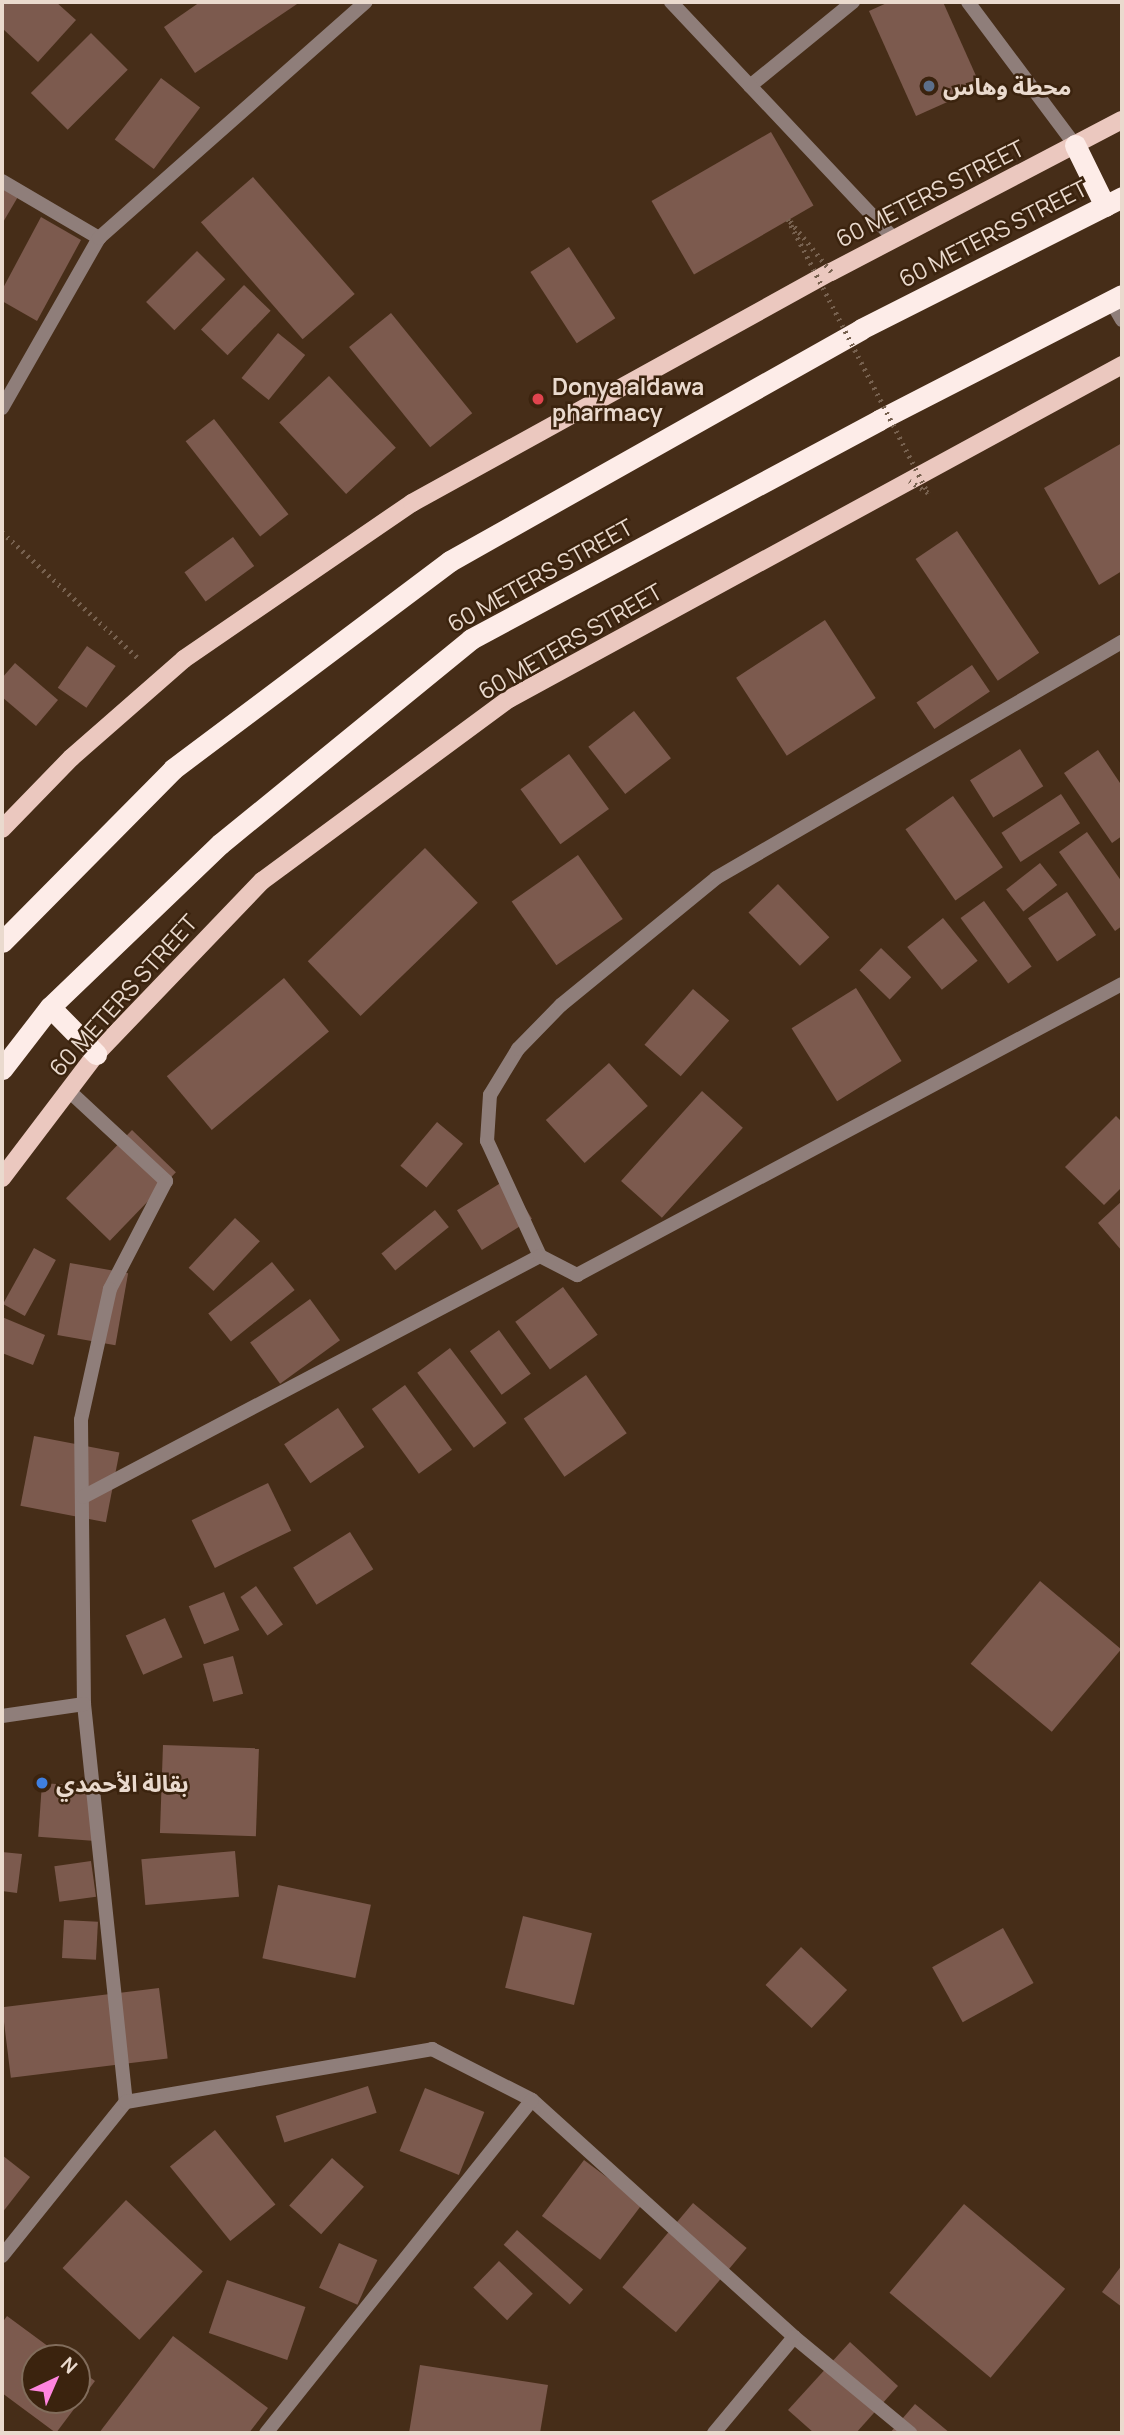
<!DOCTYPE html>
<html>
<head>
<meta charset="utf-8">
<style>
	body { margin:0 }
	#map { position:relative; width:1124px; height:2435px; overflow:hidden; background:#462d18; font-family:Manrope,"Noto Sans Arabic",sans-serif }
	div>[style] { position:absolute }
	.building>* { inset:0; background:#7c5a4e; transform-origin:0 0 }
	.path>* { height:4.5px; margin-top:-2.25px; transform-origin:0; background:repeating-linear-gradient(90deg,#77614f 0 2px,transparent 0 7px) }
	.lane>* { height:14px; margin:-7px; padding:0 7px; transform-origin:7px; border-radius:7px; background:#8f7e7a }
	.street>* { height:14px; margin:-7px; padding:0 7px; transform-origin:7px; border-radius:7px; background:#8f7e7a }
	.primary>* { height:18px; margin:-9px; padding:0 9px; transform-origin:9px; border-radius:9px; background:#ebc8bf }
	.highway>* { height:21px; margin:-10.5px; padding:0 10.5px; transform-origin:10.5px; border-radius:10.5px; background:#fdece8 }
	.path-bridge>* { height:4.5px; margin-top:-2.25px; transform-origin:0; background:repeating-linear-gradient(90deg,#77614f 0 2px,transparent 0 7px) }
	.dots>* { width:19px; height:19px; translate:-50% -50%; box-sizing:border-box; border:4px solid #3b230e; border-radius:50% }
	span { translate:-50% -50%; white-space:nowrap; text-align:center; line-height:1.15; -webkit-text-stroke:5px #3b230e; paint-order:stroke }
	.poi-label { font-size:23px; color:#eadace; font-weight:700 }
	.left { translate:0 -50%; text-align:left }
	.street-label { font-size:23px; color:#eadace }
	.frame { position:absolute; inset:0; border:4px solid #eadace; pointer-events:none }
	.north { position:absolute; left:21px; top:2344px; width:70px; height:70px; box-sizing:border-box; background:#3b230e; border:2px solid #816c5b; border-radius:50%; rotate:44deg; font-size:19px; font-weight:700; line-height:28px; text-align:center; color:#eadace }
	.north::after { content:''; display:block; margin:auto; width:24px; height:32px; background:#ff85df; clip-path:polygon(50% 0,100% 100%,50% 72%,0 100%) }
</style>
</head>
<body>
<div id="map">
	<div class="building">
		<div style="clip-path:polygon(2px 2px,56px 2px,76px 20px,38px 62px,2px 28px)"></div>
		<div style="clip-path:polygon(200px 2px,300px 2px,195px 73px,164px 27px)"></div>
		<div style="clip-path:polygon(889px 2px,943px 2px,981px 87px,916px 116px,869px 11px)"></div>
		<div style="left:91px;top:33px;width:52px;height:85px;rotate:45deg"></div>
		<div style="left:161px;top:78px;width:49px;height:77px;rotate:37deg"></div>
		<div style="left:771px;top:132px;width:85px;height:138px;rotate:60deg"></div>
		<div style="left:253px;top:177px;width:155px;height:69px;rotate:49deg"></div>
		<div style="clip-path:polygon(2px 184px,19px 195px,2px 224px)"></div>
		<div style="clip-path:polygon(41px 217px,81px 240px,37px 321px,2px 301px,2px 290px)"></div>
		<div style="left:569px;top:247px;width:85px;height:46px;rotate:57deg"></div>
		<div style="left:197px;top:251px;width:40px;height:72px;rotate:45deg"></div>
		<div style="left:244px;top:285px;width:37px;height:62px;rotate:44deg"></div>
		<div style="left:391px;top:313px;width:129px;height:54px;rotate:51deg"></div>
		<div style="left:278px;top:333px;width:35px;height:58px;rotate:39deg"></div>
		<div style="left:329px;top:376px;width:98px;height:68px;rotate:47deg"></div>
		<div style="left:214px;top:419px;width:121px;height:36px;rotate:52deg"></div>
		<div style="clip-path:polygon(1122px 443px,1122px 571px,1099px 585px,1044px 488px)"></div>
		<div style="left:957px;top:531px;width:147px;height:50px;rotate:56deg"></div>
		<div style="left:233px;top:537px;width:36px;height:60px;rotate:54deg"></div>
		<div style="left:825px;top:620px;width:93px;height:106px;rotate:57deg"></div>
		<div style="left:87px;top:646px;width:35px;height:51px;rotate:35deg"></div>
		<div style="clip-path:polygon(15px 663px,58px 700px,36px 726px,2px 697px,2px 678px)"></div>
		<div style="left:972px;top:665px;width:32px;height:67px;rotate:56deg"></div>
		<div style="left:634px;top:711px;width:60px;height:58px;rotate:52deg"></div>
		<div style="left:1020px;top:749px;width:44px;height:59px;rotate:58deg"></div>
		<div style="clip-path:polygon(1098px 750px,1122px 786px,1122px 836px,1112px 843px,1064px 773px)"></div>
		<div style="left:569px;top:754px;width:68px;height:60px;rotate:54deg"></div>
		<div style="left:1061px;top:794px;width:35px;height:71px;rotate:57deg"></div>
		<div style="left:953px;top:796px;width:87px;height:58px;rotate:55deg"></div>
		<div style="clip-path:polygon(1087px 832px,1122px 882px,1122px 926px,1115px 931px,1059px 852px)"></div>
		<div style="left:425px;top:848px;width:76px;height:163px;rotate:46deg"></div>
		<div style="left:578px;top:855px;width:78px;height:81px;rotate:55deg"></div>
		<div style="left:1040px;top:863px;width:28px;height:43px;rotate:52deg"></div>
		<div style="left:778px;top:884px;width:74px;height:41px;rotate:46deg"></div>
		<div style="left:1067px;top:892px;width:52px;height:47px;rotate:56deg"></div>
		<div style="left:984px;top:901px;width:81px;height:29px;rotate:54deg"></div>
		<div style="left:943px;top:918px;width:55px;height:46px;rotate:51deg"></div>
		<div style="left:881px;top:948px;width:42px;height:31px;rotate:44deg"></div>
		<div style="left:284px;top:978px;width:70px;height:153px;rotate:50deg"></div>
		<div style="left:856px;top:988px;width:86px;height:76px;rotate:58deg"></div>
		<div style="left:693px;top:989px;width:48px;height:74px;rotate:41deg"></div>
		<div style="left:609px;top:1063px;width:58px;height:85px;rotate:48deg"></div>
		<div style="left:702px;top:1091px;width:55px;height:121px;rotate:42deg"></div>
		<div style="clip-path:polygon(1116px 1116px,1122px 1122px,1122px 1187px,1104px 1205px,1065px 1167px)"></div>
		<div style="left:437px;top:1122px;width:34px;height:57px;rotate:40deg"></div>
		<div style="left:132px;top:1130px;width:61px;height:95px;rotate:44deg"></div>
		<div style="left:507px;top:1179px;width:47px;height:59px;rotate:58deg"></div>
		<div style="clip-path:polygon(1122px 1201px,1122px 1251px,1098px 1223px)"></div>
		<div style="left:435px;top:1210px;width:22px;height:69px;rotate:51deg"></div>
		<div style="left:235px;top:1218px;width:34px;height:68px;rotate:43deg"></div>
		<div style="left:34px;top:1248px;width:25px;height:64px;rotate:29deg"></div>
		<div style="left:272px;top:1262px;width:36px;height:82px;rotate:51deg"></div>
		<div style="left:70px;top:1263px;width:59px;height:73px;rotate:10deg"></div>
		<div style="left:563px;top:1287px;width:59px;height:59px;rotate:54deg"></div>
		<div style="left:310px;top:1299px;width:51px;height:74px;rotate:54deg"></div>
		<div style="clip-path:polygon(2px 1317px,45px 1335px,33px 1365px,2px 1353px)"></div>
		<div style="left:499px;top:1330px;width:54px;height:36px;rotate:54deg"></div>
		<div style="left:450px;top:1348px;width:94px;height:41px;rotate:53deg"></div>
		<div style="left:586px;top:1375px;width:71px;height:76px;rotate:55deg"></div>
		<div style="left:405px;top:1385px;width:80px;height:41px;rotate:54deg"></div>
		<div style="left:338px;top:1408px;width:47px;height:65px;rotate:56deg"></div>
		<div style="left:34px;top:1436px;width:87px;height:71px;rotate:11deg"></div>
		<div style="left:268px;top:1483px;width:53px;height:85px;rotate:64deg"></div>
		<div style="left:350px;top:1532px;width:44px;height:67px;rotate:58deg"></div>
		<div style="left:1040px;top:1581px;width:106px;height:108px;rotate:40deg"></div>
		<div style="left:256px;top:1586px;width:47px;height:19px;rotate:55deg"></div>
		<div style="left:224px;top:1592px;width:41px;height:38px;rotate:68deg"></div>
		<div style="left:165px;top:1618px;width:43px;height:43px;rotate:66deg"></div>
		<div style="left:233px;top:1656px;width:39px;height:31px;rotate:75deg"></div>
		<div style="left:163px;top:1745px;width:96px;height:88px;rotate:2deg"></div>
		<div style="left:42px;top:1783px;width:54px;height:54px;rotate:4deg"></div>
		<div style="left:235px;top:1851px;width:46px;height:94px;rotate:85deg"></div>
		<div style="clip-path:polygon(2px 1852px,22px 1854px,17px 1893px,2px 1891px)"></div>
		<div style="left:91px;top:1861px;width:36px;height:37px;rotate:82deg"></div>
		<div style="left:278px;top:1885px;width:95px;height:75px;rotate:12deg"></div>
		<div style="left:523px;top:1916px;width:71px;height:74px;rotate:14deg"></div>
		<div style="left:64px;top:1920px;width:34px;height:38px;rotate:3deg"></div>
		<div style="left:1003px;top:1928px;width:63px;height:81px;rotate:61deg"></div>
		<div style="left:801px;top:1947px;width:63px;height:52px;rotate:43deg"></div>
		<div style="left:159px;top:1988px;width:71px;height:158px;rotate:83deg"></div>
		<div style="left:368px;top:2086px;width:28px;height:97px;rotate:72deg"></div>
		<div style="left:425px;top:2088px;width:64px;height:68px;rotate:22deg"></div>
		<div style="left:215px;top:2130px;width:96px;height:58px;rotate:51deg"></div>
		<div style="clip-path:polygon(2px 2155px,30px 2177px,2px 2213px)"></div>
		<div style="left:332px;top:2158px;width:43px;height:64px;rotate:42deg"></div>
		<div style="left:584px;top:2160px;width:73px;height:70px;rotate:37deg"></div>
		<div style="left:126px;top:2200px;width:105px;height:93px;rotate:43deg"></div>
		<div style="left:693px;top:2203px;width:70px;height:110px;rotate:40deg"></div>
		<div style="left:964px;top:2204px;width:132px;height:116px;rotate:40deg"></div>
		<div style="left:517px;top:2230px;width:89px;height:20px;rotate:42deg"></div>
		<div style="left:339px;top:2243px;width:42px;height:49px;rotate:24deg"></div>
		<div style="left:499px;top:2261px;width:47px;height:37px;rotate:44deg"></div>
		<div style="clip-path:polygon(1122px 2265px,1122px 2307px,1102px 2292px)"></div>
		<div style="left:227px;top:2280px;width:83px;height:56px;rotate:19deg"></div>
		<div style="clip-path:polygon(7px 2316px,64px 2358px,35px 2358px,35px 2400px,77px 2400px,77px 2368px,95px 2381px,56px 2433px,2px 2393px,2px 2323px)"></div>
		<div style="clip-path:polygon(173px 2336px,268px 2408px,249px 2433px,99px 2433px)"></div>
		<div style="clip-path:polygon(850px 2342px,898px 2386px,856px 2433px,814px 2433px,788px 2410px)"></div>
		<div style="clip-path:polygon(420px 2365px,548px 2385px,540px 2433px,409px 2433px)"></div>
		<div style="clip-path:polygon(915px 2404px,950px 2433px,890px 2433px)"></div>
	</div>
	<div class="path">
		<div style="left:2px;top:532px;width:188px;rotate:42.8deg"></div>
	</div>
	<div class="lane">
		<div style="left:968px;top:2px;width:179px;rotate:53.2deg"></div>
		<div style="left:750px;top:86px;width:133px;rotate:-39.2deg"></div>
	</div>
	<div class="street">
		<div style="left:671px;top:2px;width:327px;rotate:46.7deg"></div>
		<div style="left:2px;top:181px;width:113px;rotate:30.4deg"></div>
		<div style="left:1111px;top:301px;width:22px;rotate:60deg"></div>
		<div style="left:2px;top:408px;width:196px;rotate:-60.3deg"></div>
		<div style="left:99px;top:238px;width:356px;rotate:-41.5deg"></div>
		<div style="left:68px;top:1090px;width:134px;rotate:42.9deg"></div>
		<div style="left:166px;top:1181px;width:122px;rotate:117.4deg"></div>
		<div style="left:110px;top:1289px;width:134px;rotate:102.5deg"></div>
		<div style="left:81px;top:1420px;width:284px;rotate:89.4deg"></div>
		<div style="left:84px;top:1704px;width:400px;rotate:84deg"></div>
		<div style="left:540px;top:1256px;width:127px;rotate:-114.7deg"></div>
		<div style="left:487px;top:1141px;width:46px;rotate:-86.3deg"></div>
		<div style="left:490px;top:1095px;width:54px;rotate:-58.7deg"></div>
		<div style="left:518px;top:1049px;width:62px;rotate:-45.7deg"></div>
		<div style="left:561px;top:1005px;width:200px;rotate:-39.3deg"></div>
		<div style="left:716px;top:878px;width:470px;rotate:-30.2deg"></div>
		<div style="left:83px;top:1497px;width:517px;rotate:-27.81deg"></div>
		<div style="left:540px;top:1256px;width:42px;rotate:27.2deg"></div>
		<div style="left:577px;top:1275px;width:618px;rotate:-28.1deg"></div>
		<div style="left:2px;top:1716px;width:83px;rotate:-8.3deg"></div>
		<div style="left:2px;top:2256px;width:198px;rotate:-51.2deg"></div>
		<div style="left:126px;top:2102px;width:311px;rotate:-9.8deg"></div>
		<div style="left:432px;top:2049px;width:112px;rotate:27deg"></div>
		<div style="left:532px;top:2100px;width:353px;rotate:42.1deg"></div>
		<div style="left:794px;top:2337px;width:151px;rotate:39.6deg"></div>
		<div style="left:266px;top:2433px;width:426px;rotate:-51.4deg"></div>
		<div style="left:714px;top:2433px;width:125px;rotate:-50.2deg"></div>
	</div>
	<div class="primary">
		<div style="left:2px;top:829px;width:99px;rotate:-45.8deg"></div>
		<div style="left:71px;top:758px;width:150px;rotate:-41.2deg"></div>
		<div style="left:184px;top:659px;width:276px;rotate:-34.4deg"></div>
		<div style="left:412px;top:503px;width:478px;rotate:-28.9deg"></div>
		<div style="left:831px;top:272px;width:328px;rotate:-27.6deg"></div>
		<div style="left:2px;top:1178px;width:156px;rotate:-52.8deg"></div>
		<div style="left:96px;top:1054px;width:240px;rotate:-46.2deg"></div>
		<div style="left:262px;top:881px;width:307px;rotate:-36.4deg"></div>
		<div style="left:509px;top:699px;width:698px;rotate:-28.58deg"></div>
	</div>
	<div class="highway">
		<div style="left:1075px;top:145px;width:68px;rotate:63.8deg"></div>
		<div style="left:2px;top:942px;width:243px;rotate:-45.3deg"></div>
		<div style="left:173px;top:769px;width:346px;rotate:-36.9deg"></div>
		<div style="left:450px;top:561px;width:472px;rotate:-29.4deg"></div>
		<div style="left:861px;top:329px;width:292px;rotate:-26.8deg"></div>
		<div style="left:50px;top:1007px;width:66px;rotate:45.6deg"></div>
		<div style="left:2px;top:1069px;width:78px;rotate:-52.3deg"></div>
		<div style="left:50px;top:1007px;width:236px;rotate:-43.8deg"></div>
		<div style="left:220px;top:844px;width:324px;rotate:-39.2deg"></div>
		<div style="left:471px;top:639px;width:463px;rotate:-28.2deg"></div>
		<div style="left:879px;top:420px;width:273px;rotate:-27.2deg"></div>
	</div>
	<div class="path-bridge">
		<div style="left:831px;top:272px;width:68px;rotate:-129.1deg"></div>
		<div style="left:788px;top:219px;width:308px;rotate:62.9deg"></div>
		<div style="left:928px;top:493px;width:22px;rotate:-148deg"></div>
	</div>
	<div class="dots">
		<div style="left:929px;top:86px;background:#5c6f8a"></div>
		<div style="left:538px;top:399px;background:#e0444e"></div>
		<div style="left:42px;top:1783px;background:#3f7fe0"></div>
	</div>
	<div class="poi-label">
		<span class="left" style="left:943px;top:86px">محطة وهاس</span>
		<span class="left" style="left:552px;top:399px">Donya aldawa<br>pharmacy</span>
		<span class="left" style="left:56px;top:1783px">بقالة الأحمدي</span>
	</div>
	<div class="street-label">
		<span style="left:930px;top:193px;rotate:-27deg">60 METERS STREET</span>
		<span style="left:993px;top:233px;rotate:-27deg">60 METERS STREET</span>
		<span style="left:540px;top:575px;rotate:-29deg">60 METERS STREET</span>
		<span style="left:570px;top:641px;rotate:-30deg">60 METERS STREET</span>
		<span style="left:123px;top:995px;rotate:-48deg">60 METERS STREET</span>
	</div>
	<div class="frame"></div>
	<div class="north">N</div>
</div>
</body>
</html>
